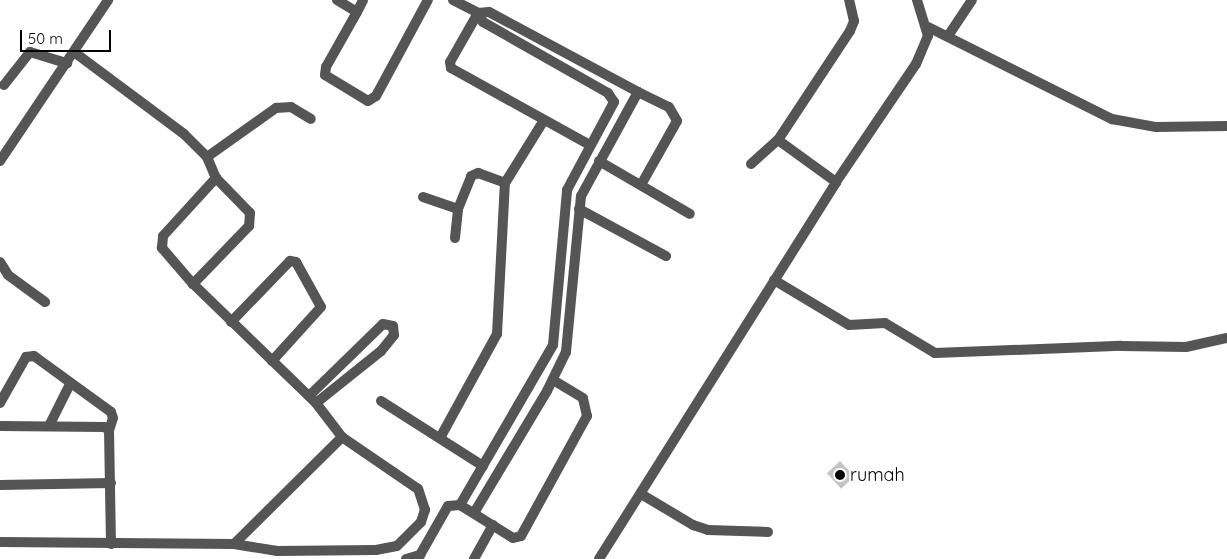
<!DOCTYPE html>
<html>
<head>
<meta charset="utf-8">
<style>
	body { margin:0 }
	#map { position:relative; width:1227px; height:559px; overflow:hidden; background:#fff; font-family:Quicksand,sans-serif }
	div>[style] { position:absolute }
	.building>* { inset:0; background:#c4c4c4; transform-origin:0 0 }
	.minor>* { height:10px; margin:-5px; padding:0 5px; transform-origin:5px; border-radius:5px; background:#555 }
	.tertiary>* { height:10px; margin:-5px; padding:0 5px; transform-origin:5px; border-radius:5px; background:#555 }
	.dots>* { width:14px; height:14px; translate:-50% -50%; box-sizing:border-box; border:2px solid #fff; border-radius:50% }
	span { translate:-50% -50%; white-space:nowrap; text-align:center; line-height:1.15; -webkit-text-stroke:4.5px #fff; paint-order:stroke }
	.poi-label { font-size:18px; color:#000 }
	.left { translate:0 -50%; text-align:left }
	.scale { position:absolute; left:20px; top:30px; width:91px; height:22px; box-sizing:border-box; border:2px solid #000; border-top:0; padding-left:6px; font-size:15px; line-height:18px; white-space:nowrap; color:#000; -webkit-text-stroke:4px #fff; paint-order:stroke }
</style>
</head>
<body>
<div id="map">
	<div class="building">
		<div style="left:840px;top:461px;width:21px;height:18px;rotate:47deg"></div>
	</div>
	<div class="minor">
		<div style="left:337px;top:0;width:23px;rotate:31deg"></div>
		<div style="left:357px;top:12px;width:63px;rotate:119.4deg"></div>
		<div style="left:326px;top:67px;width:8px;rotate:97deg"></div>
		<div style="left:325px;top:75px;width:50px;rotate:31.2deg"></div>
		<div style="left:368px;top:101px;width:9px;rotate:-32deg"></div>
		<div style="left:376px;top:96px;width:109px;rotate:-61.6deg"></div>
		<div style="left:453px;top:0;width:28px;rotate:27deg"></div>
		<div style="left:478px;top:13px;width:11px;rotate:-5deg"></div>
		<div style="left:489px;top:12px;width:169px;rotate:28.2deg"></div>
		<div style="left:638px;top:92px;width:119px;rotate:118.7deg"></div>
		<div style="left:581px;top:196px;width:157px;rotate:95.5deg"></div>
		<div style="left:566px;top:352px;width:43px;rotate:116deg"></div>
		<div style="left:547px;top:391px;width:142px;rotate:120.9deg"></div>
		<div style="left:357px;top:12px;width:13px;rotate:-63deg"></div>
		<div style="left:478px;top:13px;width:56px;rotate:119.7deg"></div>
		<div style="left:450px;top:62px;width:6px;rotate:81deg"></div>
		<div style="left:451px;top:68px;width:159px;rotate:29deg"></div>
		<div style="left:928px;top:27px;width:206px;rotate:26.6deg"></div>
		<div style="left:1112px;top:119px;width:45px;rotate:10.3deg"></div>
		<div style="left:1156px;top:127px;width:71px;rotate:-0.8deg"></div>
		<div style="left:948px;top:36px;width:43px;rotate:-56.3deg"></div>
		<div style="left:74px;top:52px;width:137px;rotate:36.7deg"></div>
		<div style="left:184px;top:134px;width:33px;rotate:45deg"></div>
		<div style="left:207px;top:157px;width:23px;rotate:67deg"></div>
		<div style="left:216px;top:178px;width:49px;rotate:45.8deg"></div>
		<div style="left:250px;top:213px;width:13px;rotate:94deg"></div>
		<div style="left:249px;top:226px;width:81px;rotate:134deg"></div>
		<div style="left:4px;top:85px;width:42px;rotate:-51.8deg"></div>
		<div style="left:30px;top:52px;width:39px;rotate:17deg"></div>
		<div style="left:638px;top:92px;width:34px;rotate:26deg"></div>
		<div style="left:669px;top:107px;width:16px;rotate:60deg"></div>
		<div style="left:677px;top:121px;width:73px;rotate:119.4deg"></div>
		<div style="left:778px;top:140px;width:72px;rotate:35.9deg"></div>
		<div style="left:207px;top:157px;width:85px;rotate:-35.4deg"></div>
		<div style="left:276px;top:108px;width:15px;rotate:-4deg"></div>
		<div style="left:291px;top:107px;width:23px;rotate:31deg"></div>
		<div style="left:599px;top:161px;width:105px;rotate:30.2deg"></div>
		<div style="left:751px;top:164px;width:36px;rotate:-42deg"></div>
		<div style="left:778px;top:140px;width:131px;rotate:-56.6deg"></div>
		<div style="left:850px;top:31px;width:11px;rotate:-68deg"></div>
		<div style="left:854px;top:21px;width:22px;rotate:-103deg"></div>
		<div style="left:423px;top:197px;width:37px;rotate:19deg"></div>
		<div style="left:579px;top:209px;width:99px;rotate:28.4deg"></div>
		<div style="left:455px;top:238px;width:29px;rotate:-84deg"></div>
		<div style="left:458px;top:209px;width:35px;rotate:-68deg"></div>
		<div style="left:471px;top:176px;width:8px;rotate:-23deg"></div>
		<div style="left:478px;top:173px;width:29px;rotate:20deg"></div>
		<div style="left:0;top:262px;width:15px;rotate:58deg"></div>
		<div style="left:8px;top:275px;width:46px;rotate:36.1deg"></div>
		<div style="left:774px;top:280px;width:87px;rotate:31deg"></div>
		<div style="left:849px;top:325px;width:36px;rotate:-3deg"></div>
		<div style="left:885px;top:323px;width:58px;rotate:31deg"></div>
		<div style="left:935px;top:353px;width:186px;rotate:-2.2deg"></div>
		<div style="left:1121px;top:346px;width:65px;rotate:0.9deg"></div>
		<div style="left:1186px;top:347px;width:42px;rotate:-12.4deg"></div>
		<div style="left:231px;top:322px;width:85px;rotate:-46deg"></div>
		<div style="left:290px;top:261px;width:6px;rotate:9deg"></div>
		<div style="left:296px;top:262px;width:51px;rotate:60.9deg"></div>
		<div style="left:321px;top:307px;width:73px;rotate:132.2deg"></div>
		<div style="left:309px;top:396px;width:103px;rotate:-44.2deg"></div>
		<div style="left:383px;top:324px;width:10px;rotate:11deg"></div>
		<div style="left:393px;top:326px;width:9px;rotate:84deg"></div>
		<div style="left:394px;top:335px;width:21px;rotate:129deg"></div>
		<div style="left:381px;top:351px;width:83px;rotate:141.3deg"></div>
		<div style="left:381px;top:401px;width:121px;rotate:32.5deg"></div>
		<div style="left:0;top:403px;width:53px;rotate:-60.5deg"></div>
		<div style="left:26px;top:357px;width:8px;rotate:-7deg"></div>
		<div style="left:34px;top:356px;width:95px;rotate:36deg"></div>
		<div style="left:111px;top:412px;width:6px;rotate:72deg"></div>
		<div style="left:113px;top:418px;width:13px;rotate:108deg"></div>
		<div style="left:0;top:426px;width:104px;rotate:0.6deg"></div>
		<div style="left:104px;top:427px;width:6px;rotate:31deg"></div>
		<div style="left:109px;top:430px;width:114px;rotate:89deg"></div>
		<div style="left:49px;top:426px;width:47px;rotate:-63.4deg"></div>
		<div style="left:440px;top:438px;width:119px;rotate:-61.3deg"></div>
		<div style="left:497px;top:334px;width:151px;rotate:-87deg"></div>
		<div style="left:505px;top:183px;width:74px;rotate:-58.2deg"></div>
		<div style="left:0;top:485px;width:111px;rotate:-1deg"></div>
		<div style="left:641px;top:494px;width:61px;rotate:30.8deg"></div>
		<div style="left:693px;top:525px;width:16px;rotate:18deg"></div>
		<div style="left:708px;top:530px;width:60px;rotate:1.9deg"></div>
		<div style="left:460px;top:505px;width:185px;rotate:-59.8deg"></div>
		<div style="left:553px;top:345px;width:156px;rotate:-84.8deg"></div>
		<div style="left:567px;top:190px;width:100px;rotate:-61.9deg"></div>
		<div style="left:614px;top:102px;width:11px;rotate:-124deg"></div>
		<div style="left:608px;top:93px;width:144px;rotate:-150.4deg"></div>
		<div style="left:483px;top:22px;width:10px;rotate:-119deg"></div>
		<div style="left:0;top:542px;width:234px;rotate:0.5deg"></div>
		<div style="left:234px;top:544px;width:44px;rotate:9.2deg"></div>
		<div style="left:277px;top:551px;width:99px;rotate:-0.6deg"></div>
		<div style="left:376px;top:550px;width:21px;rotate:-11deg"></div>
		<div style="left:397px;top:546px;width:34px;rotate:-45deg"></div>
		<div style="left:421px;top:522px;width:13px;rotate:-72deg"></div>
		<div style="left:425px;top:510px;width:22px;rotate:-108deg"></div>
		<div style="left:418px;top:489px;width:92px;rotate:-145.6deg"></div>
		<div style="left:342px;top:437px;width:43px;rotate:-127.4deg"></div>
		<div style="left:316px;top:403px;width:171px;rotate:-135.9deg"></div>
		<div style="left:193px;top:284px;width:48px;rotate:-130.7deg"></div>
		<div style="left:162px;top:248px;width:12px;rotate:-85deg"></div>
		<div style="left:163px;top:236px;width:79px;rotate:-47.6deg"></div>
		<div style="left:234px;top:544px;width:152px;rotate:-44.7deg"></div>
		<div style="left:406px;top:559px;width:15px;rotate:-16deg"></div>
		<div style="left:420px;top:555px;width:56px;rotate:-60.3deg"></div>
		<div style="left:448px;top:506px;width:12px;rotate:-5deg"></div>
		<div style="left:460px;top:505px;width:62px;rotate:31.9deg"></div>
		<div style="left:513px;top:538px;width:8px;rotate:-14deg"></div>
		<div style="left:521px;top:536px;width:137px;rotate:-61.2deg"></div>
		<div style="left:587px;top:416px;width:18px;rotate:-103deg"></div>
		<div style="left:583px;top:398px;width:35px;rotate:-149deg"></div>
		<div style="left:474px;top:559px;width:39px;rotate:-61deg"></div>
		<div style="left:599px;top:559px;width:445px;rotate:-57.8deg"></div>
		<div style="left:836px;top:182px;width:143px;rotate:-55.9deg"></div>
		<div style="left:916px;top:64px;width:30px;rotate:-67deg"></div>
		<div style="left:928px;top:36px;width:38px;rotate:-107deg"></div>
	</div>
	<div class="tertiary">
		<div style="left:0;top:161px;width:194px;rotate:-56.1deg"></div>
	</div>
	<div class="dots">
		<div style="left:840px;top:475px;background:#000"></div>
	</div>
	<div class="poi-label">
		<span class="left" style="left:850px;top:475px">rumah</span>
	</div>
	<div class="scale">50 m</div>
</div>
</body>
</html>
